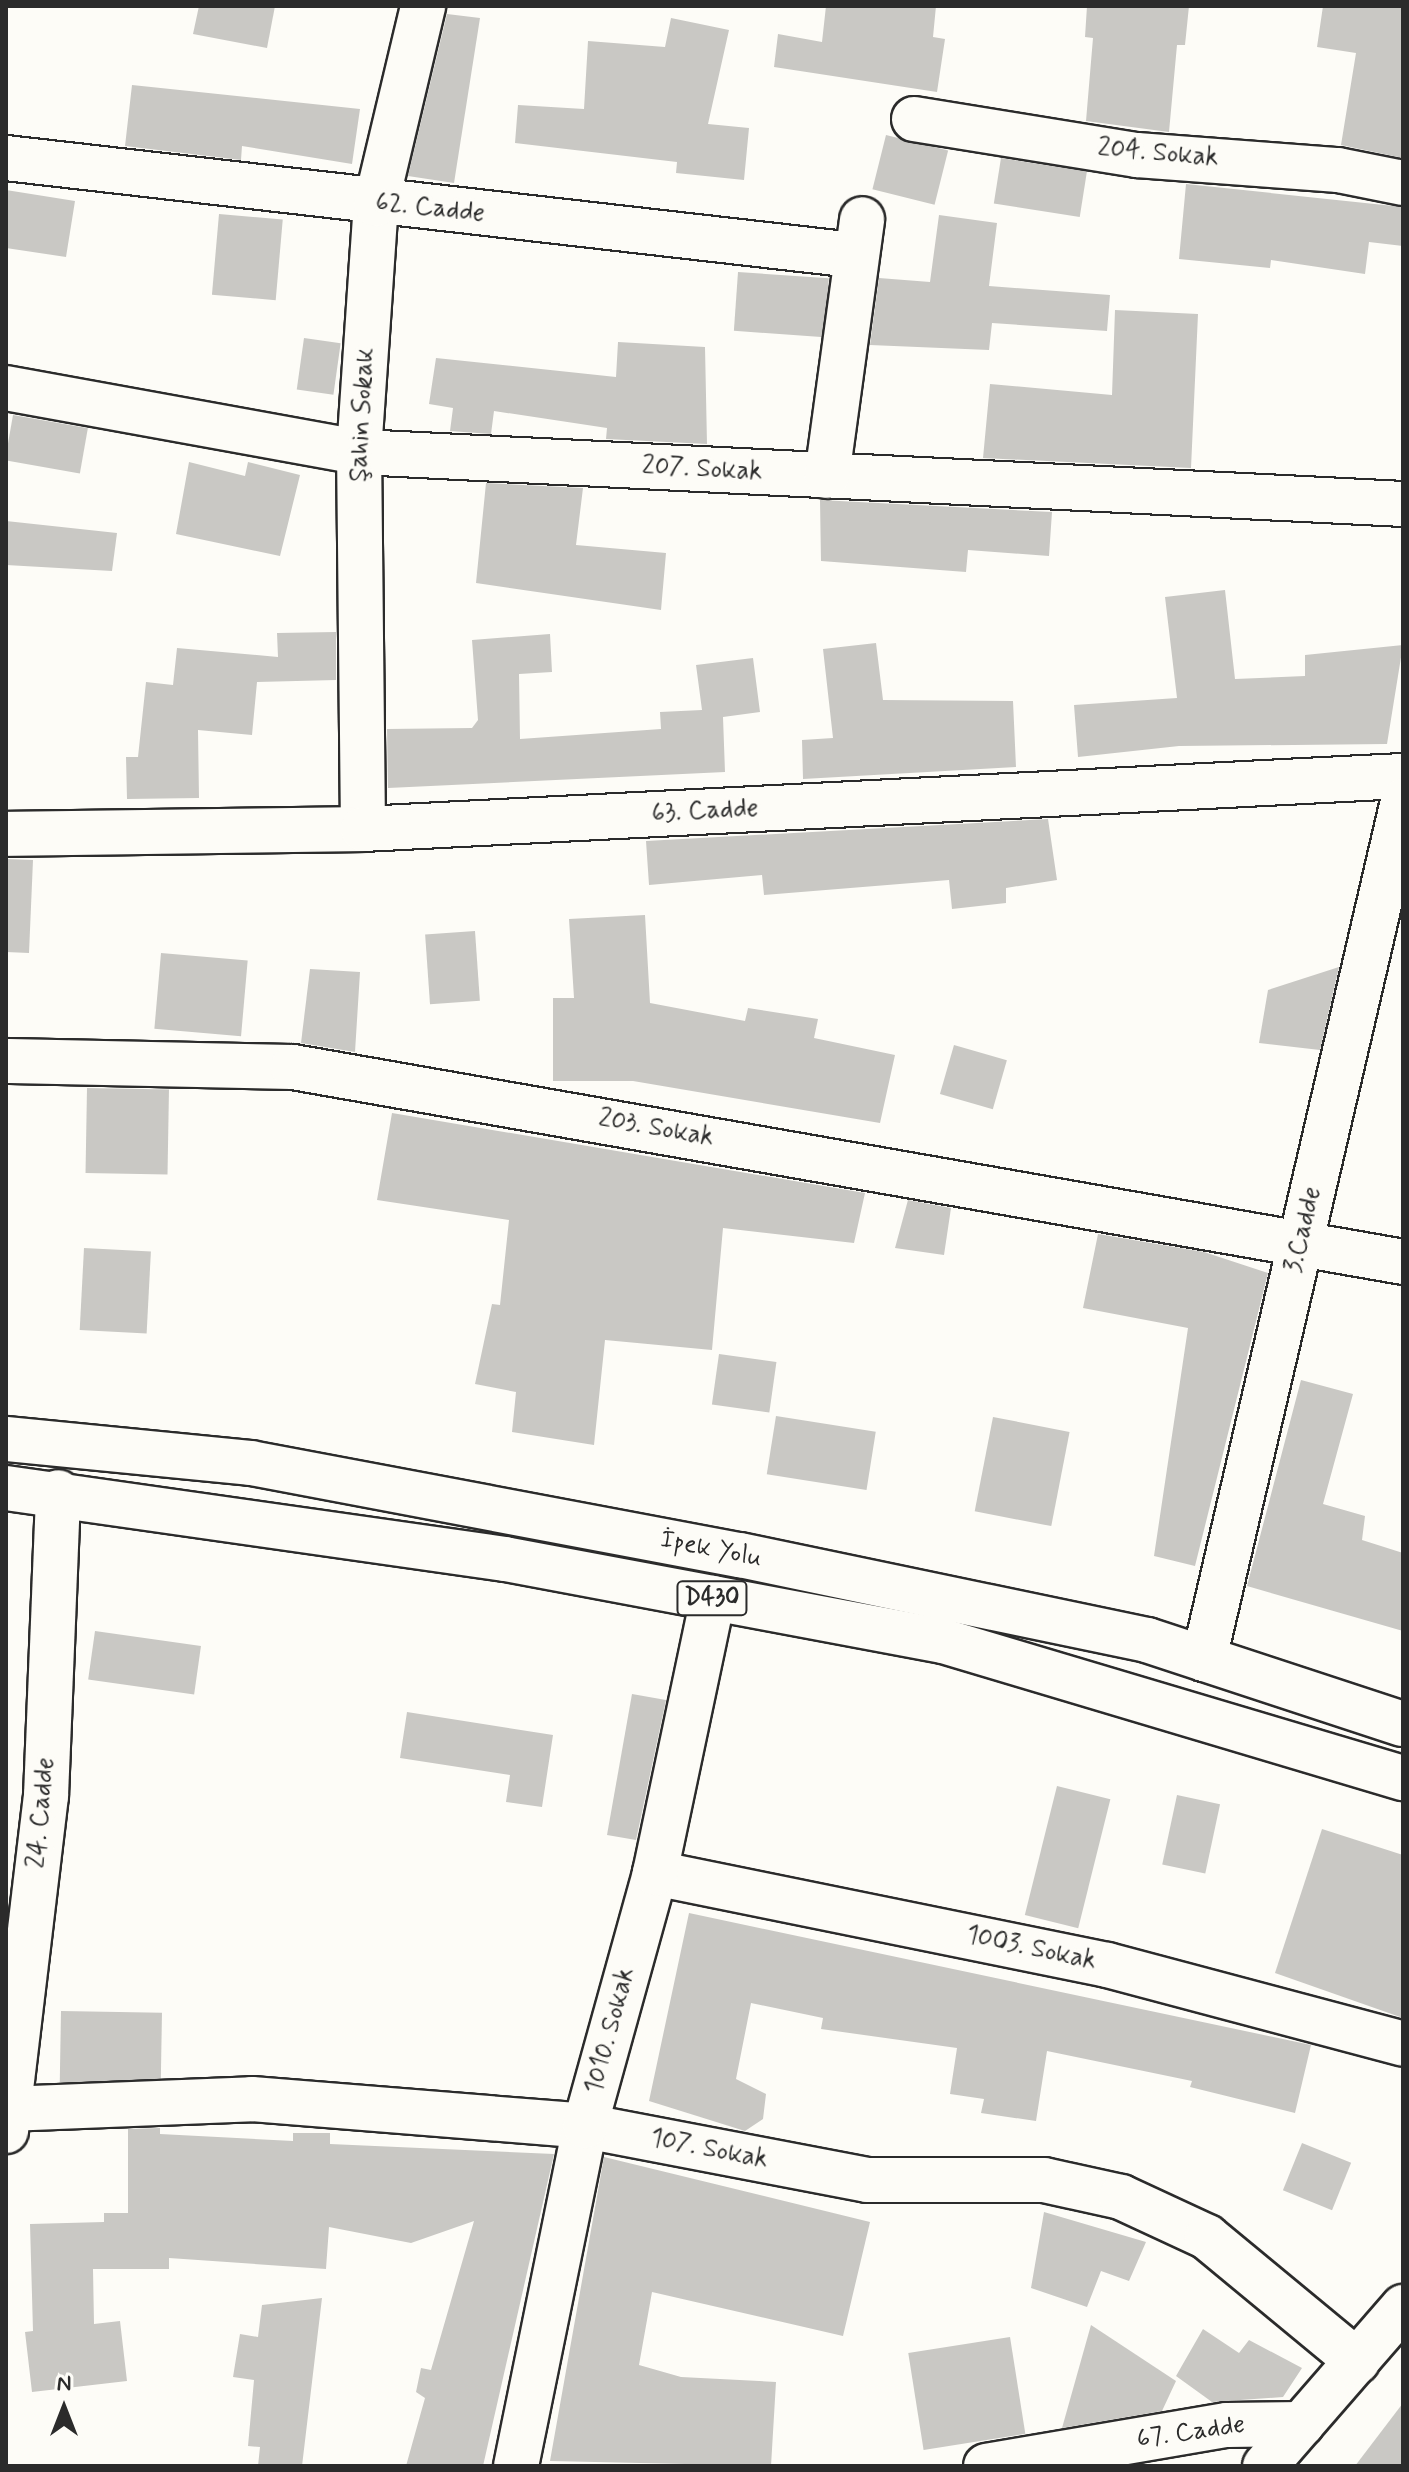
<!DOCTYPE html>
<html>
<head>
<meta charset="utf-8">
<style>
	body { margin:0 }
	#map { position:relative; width:1409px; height:2472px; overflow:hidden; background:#fdfcf7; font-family:Mynerve,sans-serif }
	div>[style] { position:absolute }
	.building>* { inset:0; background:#c9c8c4; transform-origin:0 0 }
	.roads { filter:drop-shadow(2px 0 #2b2b2b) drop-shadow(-2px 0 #2b2b2b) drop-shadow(0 2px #2b2b2b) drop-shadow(0 -2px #2b2b2b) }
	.minor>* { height:44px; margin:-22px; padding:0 22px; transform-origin:22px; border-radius:22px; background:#fdfcf7 }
	.highway>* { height:44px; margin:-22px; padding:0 22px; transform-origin:22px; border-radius:22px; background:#fdfcf7 }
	span { translate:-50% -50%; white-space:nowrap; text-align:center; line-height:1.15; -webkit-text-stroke:7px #fdfcf7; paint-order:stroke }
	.shield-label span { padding:2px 6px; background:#fdfcf7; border:2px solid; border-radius:6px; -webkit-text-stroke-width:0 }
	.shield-label { font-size:24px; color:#2b2b2b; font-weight:700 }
	.street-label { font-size:26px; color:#2b2b2b }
	.frame { position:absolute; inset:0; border:8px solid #2b2b2b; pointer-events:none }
	.north { position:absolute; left:24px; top:2368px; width:80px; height:80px; -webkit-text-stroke:6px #fdfcf7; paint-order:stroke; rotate:0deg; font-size:22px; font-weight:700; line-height:32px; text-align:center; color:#2b2b2b }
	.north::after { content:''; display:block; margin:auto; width:28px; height:36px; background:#2b2b2b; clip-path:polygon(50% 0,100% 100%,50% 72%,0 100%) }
</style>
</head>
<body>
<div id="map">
	<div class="building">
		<div style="clip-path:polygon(199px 6px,275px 6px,267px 48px,193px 34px)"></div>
		<div style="clip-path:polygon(826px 6px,936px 6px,933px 37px,945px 39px,937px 92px,774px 67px,778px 34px,822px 42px)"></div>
		<div style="clip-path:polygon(1087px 6px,1189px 6px,1185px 45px,1177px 45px,1169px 132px,1086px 121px,1093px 38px,1085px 37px)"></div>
		<div style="clip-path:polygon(1323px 6px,1403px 6px,1403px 158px,1341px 145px,1356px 53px,1317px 47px)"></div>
		<div style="clip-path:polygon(447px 14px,480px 18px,454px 183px,408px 176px)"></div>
		<div style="clip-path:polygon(671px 18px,729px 30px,708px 124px,749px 128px,744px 180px,676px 173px,677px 162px,515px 143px,518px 105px,584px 109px,588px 41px,665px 47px)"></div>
		<div style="clip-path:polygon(132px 85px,360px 109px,352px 164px,242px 146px,241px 160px,125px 146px)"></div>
		<div style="left:886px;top:135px;width:64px;height:56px;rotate:14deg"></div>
		<div style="left:1001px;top:158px;width:87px;height:46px;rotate:9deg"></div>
		<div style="clip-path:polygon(1186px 184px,1403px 207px,1403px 246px,1369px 242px,1365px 274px,1271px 260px,1270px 268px,1179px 259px)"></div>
		<div style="clip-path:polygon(6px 190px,75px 201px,66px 257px,6px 248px)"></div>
		<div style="left:219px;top:214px;width:64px;height:81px;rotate:5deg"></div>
		<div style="clip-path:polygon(939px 215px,997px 223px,989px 286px,1110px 295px,1107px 331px,992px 323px,989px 350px,870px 345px,879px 278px,930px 282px)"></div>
		<div style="left:738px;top:272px;width:91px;height:59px;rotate:4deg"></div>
		<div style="clip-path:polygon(1115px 310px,1198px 314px,1191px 468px,983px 458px,990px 384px,1112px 395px)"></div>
		<div style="left:304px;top:338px;width:37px;height:52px;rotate:8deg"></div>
		<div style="clip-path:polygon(618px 342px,705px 347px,707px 444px,606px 439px,607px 428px,494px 411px,491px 434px,450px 431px,453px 408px,429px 404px,436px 358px,616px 377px)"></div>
		<div style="left:13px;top:415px;width:76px;height:46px;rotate:10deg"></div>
		<div style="clip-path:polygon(189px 462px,245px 476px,248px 462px,300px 475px,280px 556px,176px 534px)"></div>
		<div style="clip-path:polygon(486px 483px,583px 488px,576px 545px,666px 553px,661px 610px,476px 583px)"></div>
		<div style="clip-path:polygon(820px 500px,1052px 512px,1049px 556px,968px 550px,966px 572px,821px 561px)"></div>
		<div style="clip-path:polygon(6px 521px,117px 533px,112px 571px,6px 565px)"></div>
		<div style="clip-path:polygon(1225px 590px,1235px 679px,1305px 676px,1305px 655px,1403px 645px,1387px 744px,1179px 746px,1078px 757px,1074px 705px,1177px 698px,1165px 597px)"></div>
		<div style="clip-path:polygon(336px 632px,336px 680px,257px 682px,252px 735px,198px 730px,199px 798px,127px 799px,126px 757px,138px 757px,146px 682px,173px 685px,177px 648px,278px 657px,277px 633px)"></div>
		<div style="clip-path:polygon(550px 634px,552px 672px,519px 674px,520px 739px,661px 729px,660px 712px,702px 710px,696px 665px,753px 658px,760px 712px,723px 717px,725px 772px,388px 788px,387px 729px,472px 728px,478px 720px,472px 640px)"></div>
		<div style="clip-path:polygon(876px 643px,883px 700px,1013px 701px,1016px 767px,803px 779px,802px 740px,833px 738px,823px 649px)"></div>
		<div style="clip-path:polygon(1048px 819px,1057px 880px,1006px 888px,1006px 903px,952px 909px,949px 880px,764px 895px,762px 875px,649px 885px,646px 841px)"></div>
		<div style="clip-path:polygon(6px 859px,33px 860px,29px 953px,6px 952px)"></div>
		<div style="clip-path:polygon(645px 915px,650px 1003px,745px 1021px,748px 1008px,818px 1019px,814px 1038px,895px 1055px,880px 1123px,633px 1081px,553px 1081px,553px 998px,574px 998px,569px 919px)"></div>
		<div style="left:475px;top:931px;width:70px;height:50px;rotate:86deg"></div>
		<div style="left:161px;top:953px;width:87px;height:76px;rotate:5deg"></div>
		<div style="clip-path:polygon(1339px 967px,1320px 1050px,1259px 1043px,1268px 990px)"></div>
		<div style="clip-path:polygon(310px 969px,360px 972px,355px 1052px,301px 1043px)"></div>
		<div style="left:954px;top:1045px;width:55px;height:51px;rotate:16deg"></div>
		<div style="left:87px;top:1088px;width:82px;height:85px;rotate:1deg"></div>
		<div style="clip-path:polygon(392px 1113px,865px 1193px,854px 1243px,723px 1228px,712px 1350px,605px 1340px,594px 1445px,512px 1432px,516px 1392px,475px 1384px,492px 1304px,500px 1305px,509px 1220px,377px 1200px)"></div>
		<div style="clip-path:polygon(908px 1200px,951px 1208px,944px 1255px,895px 1248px)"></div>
		<div style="clip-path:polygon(1098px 1234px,1204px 1252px,1268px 1273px,1195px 1566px,1154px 1556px,1188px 1328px,1083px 1308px)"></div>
		<div style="left:84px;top:1248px;width:67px;height:82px;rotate:3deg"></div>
		<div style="left:719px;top:1354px;width:58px;height:51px;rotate:8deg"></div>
		<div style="clip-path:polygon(1301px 1380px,1353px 1394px,1323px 1504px,1365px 1516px,1362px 1540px,1403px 1553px,1403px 1631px,1247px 1586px)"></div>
		<div style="left:776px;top:1416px;width:101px;height:59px;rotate:9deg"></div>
		<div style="left:993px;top:1417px;width:78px;height:96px;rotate:11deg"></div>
		<div style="left:95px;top:1631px;width:107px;height:49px;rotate:8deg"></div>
		<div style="clip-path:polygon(632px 1694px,666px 1700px,636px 1840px,607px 1835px)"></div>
		<div style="clip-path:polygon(407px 1712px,553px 1735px,542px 1807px,506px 1802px,510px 1775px,400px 1758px)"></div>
		<div style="left:1057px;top:1786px;width:55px;height:133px;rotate:14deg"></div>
		<div style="left:1177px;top:1795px;width:44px;height:71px;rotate:12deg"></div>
		<div style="clip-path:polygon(1322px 1829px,1403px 1855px,1403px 2018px,1275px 1973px)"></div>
		<div style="clip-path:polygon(689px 1913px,1311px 2045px,1295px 2113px,1190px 2087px,1192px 2081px,1047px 2051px,1036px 2121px,981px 2113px,984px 2099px,950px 2094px,957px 2048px,821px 2029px,823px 2018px,751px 2003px,736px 2079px,766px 2094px,763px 2119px,745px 2131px,649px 2101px)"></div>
		<div style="left:61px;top:2011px;width:101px;height:71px;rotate:1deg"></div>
		<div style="clip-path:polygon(160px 2128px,160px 2134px,293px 2141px,293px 2133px,330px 2133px,330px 2144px,554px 2154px,483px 2466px,406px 2466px,425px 2398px,416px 2392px,421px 2368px,431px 2370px,474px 2221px,411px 2243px,329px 2227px,326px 2269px,169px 2258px,169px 2269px,93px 2269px,94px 2324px,120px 2321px,127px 2381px,32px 2392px,25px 2332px,33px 2331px,30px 2224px,104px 2222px,104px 2213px,128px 2213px,128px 2129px)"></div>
		<div style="left:1302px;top:2143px;width:53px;height:51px;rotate:22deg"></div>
		<div style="clip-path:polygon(604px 2157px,870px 2222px,843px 2336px,652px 2292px,639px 2365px,681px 2377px,776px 2382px,771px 2466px,550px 2461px)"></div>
		<div style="clip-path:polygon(1044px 2212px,1146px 2242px,1129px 2281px,1101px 2271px,1087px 2307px,1031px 2288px)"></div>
		<div style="clip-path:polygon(322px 2298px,302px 2466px,258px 2466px,260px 2447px,248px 2446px,254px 2380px,233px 2377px,240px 2334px,258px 2337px,262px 2305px)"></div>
		<div style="clip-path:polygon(1091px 2325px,1176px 2381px,1162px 2411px,1062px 2428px)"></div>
		<div style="clip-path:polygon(1203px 2329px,1239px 2353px,1249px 2340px,1302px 2368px,1283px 2397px,1212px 2402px,1176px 2376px)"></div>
		<div style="left:1010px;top:2337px;width:98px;height:103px;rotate:81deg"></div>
		<div style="clip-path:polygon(1403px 2403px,1403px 2466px,1355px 2466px)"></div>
	</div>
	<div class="roads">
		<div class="minor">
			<div style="left:914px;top:119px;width:226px;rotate:9.2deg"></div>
			<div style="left:1137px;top:155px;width:202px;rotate:4.3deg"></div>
			<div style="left:1338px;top:170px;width:66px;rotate:11.3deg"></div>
			<div style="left:6px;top:158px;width:854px;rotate:6.53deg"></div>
			<div style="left:6px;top:388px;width:359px;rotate:10.3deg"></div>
			<div style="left:359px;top:452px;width:1045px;rotate:2.85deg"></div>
			<div style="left:827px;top:476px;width:259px;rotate:-82.2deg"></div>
			<div style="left:363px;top:829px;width:377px;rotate:-90.6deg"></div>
			<div style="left:359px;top:452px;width:249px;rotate:-86.1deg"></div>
			<div style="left:376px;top:204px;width:204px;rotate:-76.6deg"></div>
			<div style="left:6px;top:834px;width:357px;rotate:-0.8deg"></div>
			<div style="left:363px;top:829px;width:1041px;rotate:-2.92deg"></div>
			<div style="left:6px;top:1061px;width:287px;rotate:1.2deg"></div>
			<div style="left:293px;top:1067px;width:1127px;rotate:9.96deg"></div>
			<div style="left:1204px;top:1659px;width:881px;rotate:-76.94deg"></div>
			<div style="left:655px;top:1873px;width:461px;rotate:11.5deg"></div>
			<div style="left:1107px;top:1965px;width:306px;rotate:14.9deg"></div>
			<div style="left:7px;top:2109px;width:245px;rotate:-2.3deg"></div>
			<div style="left:252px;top:2099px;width:334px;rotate:4.6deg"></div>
			<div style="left:585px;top:2126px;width:287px;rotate:10.8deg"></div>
			<div style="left:867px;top:2180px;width:177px"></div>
			<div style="left:1044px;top:2180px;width:79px;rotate:12.4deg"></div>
			<div style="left:1121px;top:2197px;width:95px;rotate:24.9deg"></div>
			<div style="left:1207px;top:2237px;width:195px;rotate:39.6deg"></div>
			<div style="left:6px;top:2131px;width:337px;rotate:-83.2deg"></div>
			<div style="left:46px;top:1796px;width:304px;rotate:-87.7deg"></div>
			<div style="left:516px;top:2466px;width:347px;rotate:-78.5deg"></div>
			<div style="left:585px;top:2126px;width:263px;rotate:-74.5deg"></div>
			<div style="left:655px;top:1873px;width:281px;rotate:-78.1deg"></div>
			<div style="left:986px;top:2466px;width:244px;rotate:-9.7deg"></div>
			<div style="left:1227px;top:2425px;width:75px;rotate:-0.8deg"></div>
			<div style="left:1265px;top:2466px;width:211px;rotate:-49deg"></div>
		</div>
		<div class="highway">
			<div style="left:6px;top:1439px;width:246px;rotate:5.6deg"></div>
			<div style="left:251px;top:1463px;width:498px;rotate:10.7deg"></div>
			<div style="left:740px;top:1555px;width:416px;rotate:11.8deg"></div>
			<div style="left:1147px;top:1640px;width:269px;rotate:18.2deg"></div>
			<div style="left:6px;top:1488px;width:504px;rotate:8.1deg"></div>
			<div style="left:505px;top:1559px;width:446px;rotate:10.6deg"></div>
			<div style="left:943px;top:1641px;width:480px;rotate:16.6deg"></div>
		</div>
	</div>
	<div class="shield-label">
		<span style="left:712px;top:1598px">D430</span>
	</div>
	<div class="street-label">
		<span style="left:1158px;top:154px;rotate:5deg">204. Sokak</span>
		<span style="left:430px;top:209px;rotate:6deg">62. Cadde</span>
		<span style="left:363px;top:415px;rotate:-87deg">Şahin Sokak</span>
		<span style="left:702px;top:470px;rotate:3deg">207. Sokak</span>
		<span style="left:705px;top:812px;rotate:-3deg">63. Cadde</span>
		<span style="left:656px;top:1129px;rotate:10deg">203. Sokak</span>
		<span style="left:1304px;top:1230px;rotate:-77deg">3.Cadde</span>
		<span style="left:711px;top:1550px;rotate:11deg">İpek Yolu</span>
		<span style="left:42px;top:1813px;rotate:-85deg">24. Cadde</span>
		<span style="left:1031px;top:1949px;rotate:12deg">1003. Sokak</span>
		<span style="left:611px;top:2031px;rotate:-75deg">1010. Sokak</span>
		<span style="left:709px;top:2150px;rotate:11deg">107. Sokak</span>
		<span style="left:1191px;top:2433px;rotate:-8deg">67. Cadde</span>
	</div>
	<div class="frame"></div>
	<div class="north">N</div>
</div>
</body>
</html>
